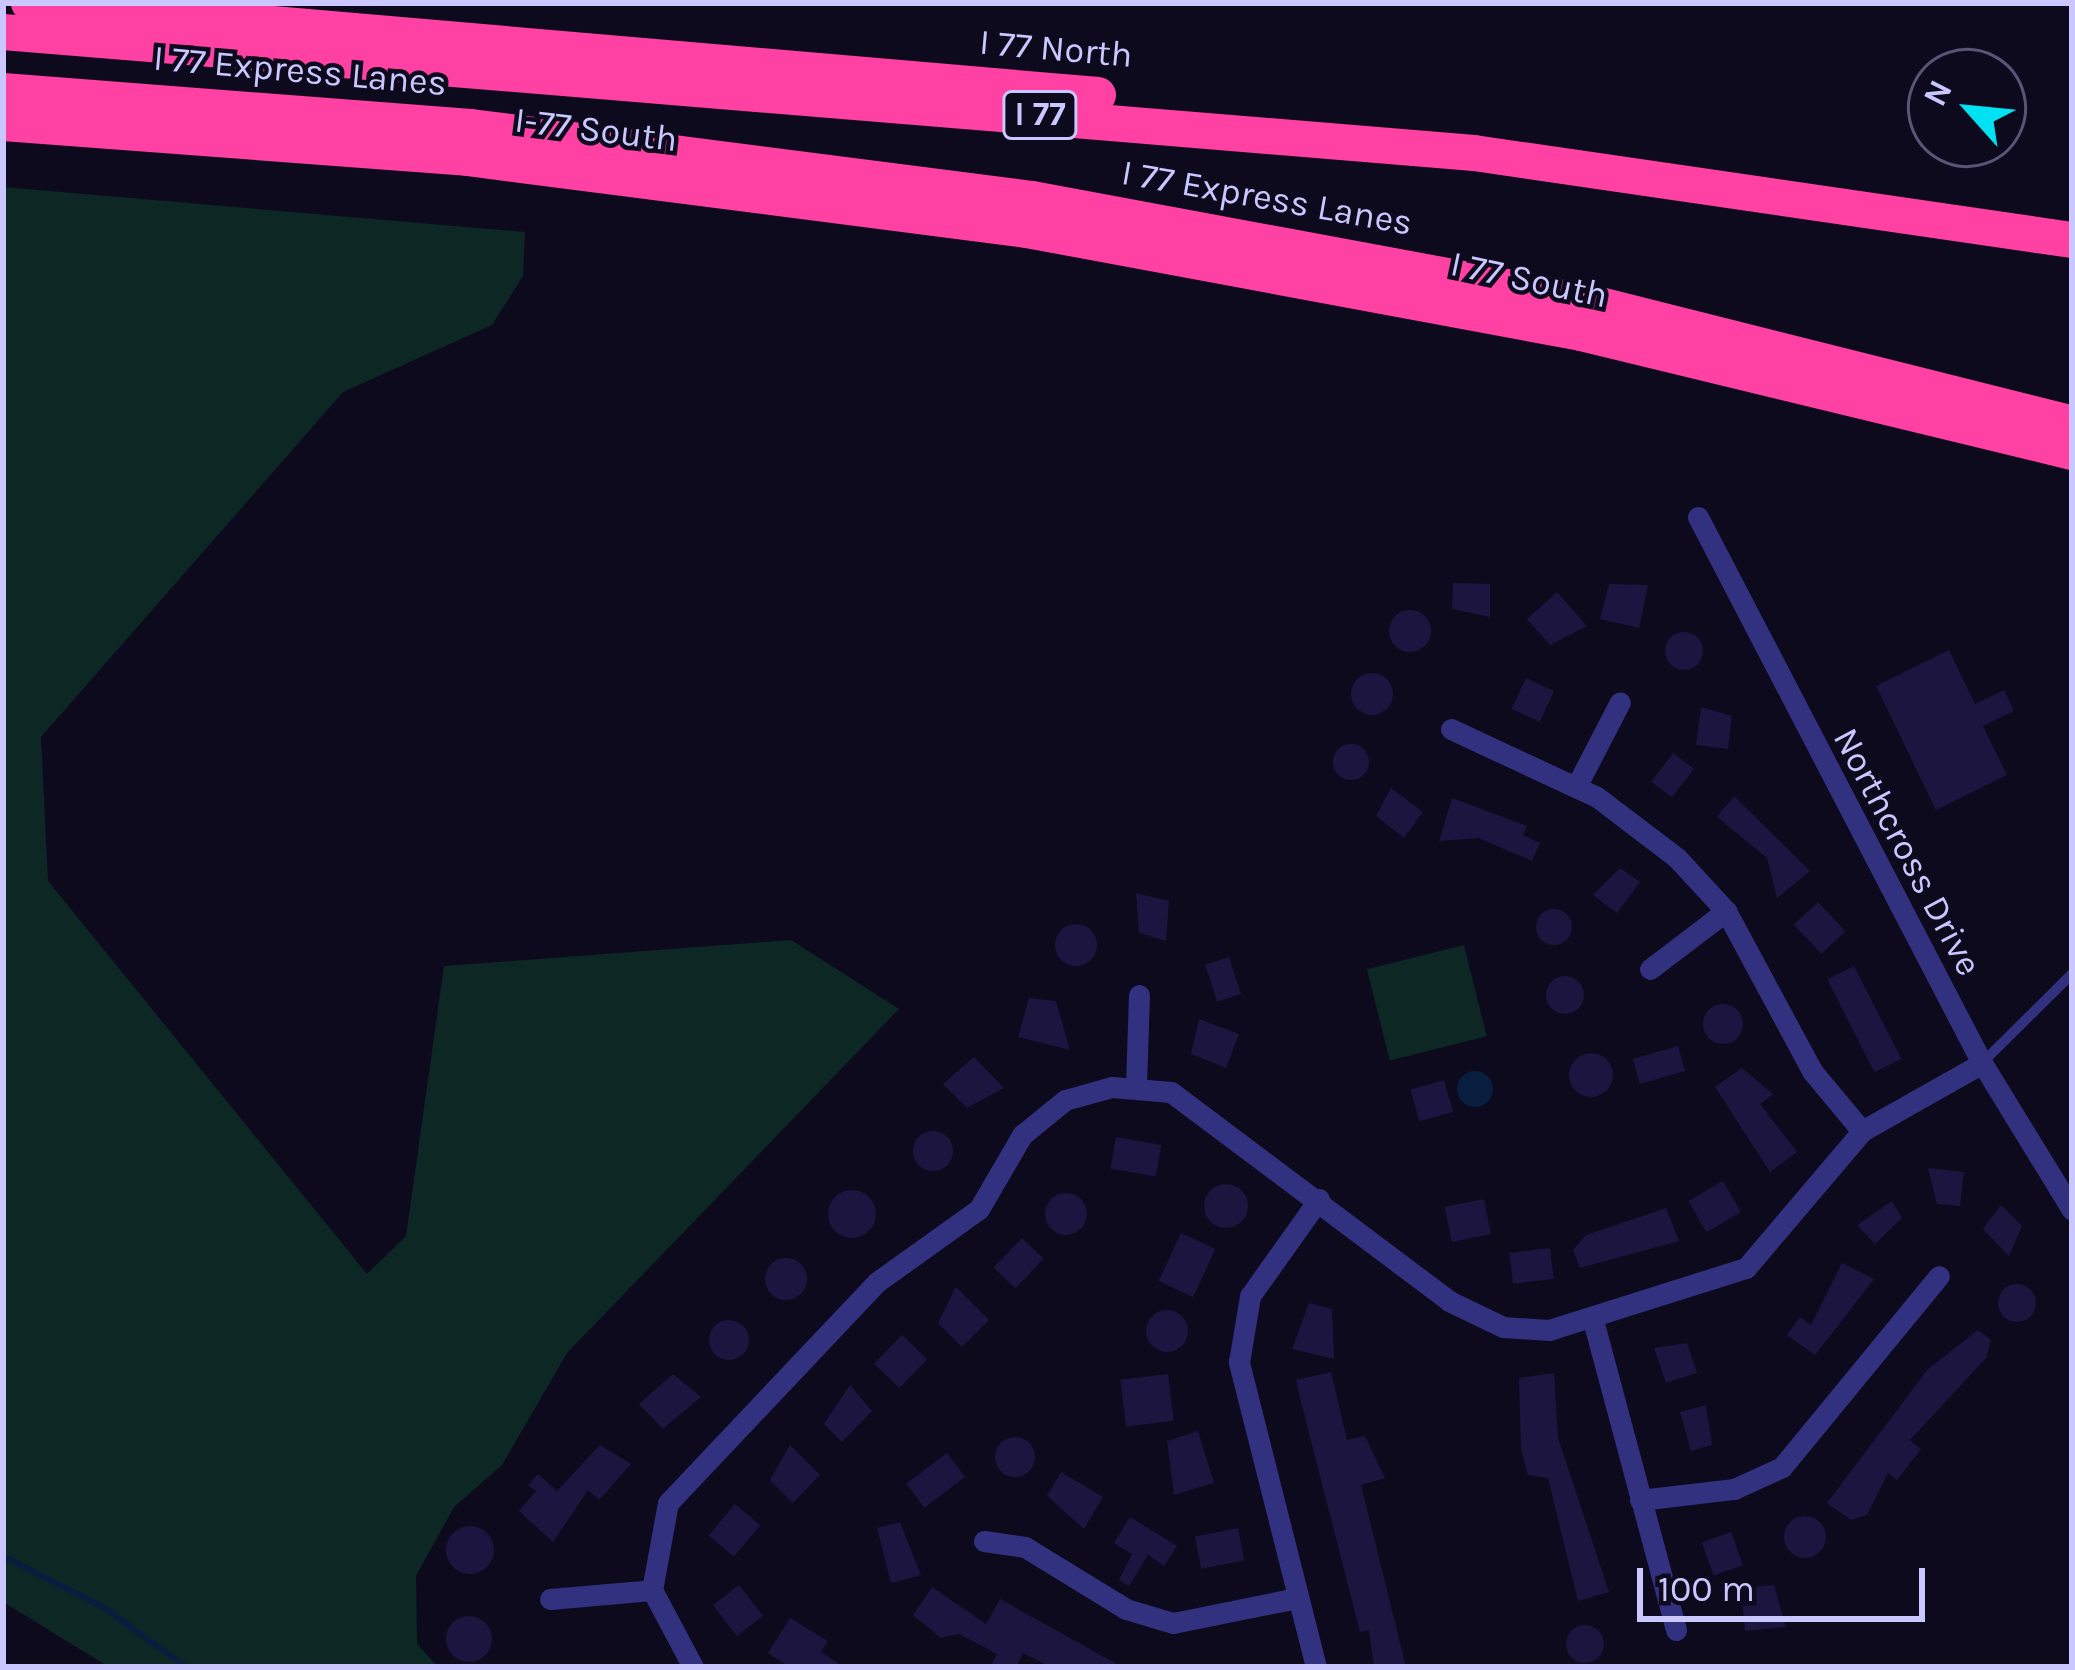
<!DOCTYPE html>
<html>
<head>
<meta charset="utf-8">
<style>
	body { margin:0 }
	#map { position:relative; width:2075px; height:1670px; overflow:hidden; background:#0d0a1d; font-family:Karla,sans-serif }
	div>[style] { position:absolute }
	.green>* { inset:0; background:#0d2725; transform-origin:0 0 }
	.water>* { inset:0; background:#071e3f }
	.round { border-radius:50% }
	.stream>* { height:6px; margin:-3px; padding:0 3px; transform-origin:3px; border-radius:3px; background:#071e3f }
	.building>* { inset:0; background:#1c153f; transform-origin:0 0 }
	.service>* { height:10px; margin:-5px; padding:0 5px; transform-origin:5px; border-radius:5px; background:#32317f }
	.minor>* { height:21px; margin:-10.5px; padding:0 10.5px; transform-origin:10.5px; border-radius:10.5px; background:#32317f }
	.motorway>* { height:36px; margin:-18px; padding:0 18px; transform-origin:18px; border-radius:18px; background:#ff41a3 }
	span { translate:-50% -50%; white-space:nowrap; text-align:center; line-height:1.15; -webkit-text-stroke:9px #0d0a1d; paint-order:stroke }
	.shield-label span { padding:3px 9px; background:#0d0a1d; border:3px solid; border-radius:9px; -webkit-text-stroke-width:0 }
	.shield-label { font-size:33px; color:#cac6ff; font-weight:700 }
	.street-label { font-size:36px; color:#cac6ff }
	.frame { position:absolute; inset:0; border:6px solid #cac6ff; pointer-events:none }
	.north { position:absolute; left:1907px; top:48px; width:120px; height:120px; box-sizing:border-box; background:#0d0a1d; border:3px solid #595577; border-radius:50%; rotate:297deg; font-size:33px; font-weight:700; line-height:48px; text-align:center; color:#cac6ff }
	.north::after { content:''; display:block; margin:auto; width:42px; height:54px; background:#00e1f1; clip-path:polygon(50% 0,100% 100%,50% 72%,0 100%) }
	.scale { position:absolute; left:1637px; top:1568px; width:288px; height:54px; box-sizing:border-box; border:6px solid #cac6ff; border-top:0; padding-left:15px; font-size:36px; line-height:42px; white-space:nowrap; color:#cac6ff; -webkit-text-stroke:9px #0d0a1d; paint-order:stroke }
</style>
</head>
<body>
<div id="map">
	<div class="green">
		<div style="clip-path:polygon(3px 187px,525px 232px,523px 276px,492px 325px,343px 392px,41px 737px,48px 881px,367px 1274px,406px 1236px,444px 966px,791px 940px,899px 1009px,567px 1353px,502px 1465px,454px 1507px,416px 1576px,417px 1644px,438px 1667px,109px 1667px,3px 1602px)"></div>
		<div style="left:1464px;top:945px;width:94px;height:100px;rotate:76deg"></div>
	</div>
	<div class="water">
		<div class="round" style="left:1457px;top:1071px;width:36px;height:36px"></div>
	</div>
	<div class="stream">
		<div style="left:3px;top:1556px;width:112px;rotate:27deg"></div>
		<div style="left:103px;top:1607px;width:102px;rotate:35.9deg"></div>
	</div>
	<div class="building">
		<div style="clip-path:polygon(1453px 583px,1490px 584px,1490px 617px,1452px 609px)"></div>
		<div style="clip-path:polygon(1609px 584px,1648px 585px,1639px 628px,1600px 619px)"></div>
		<div style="clip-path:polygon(1557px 592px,1587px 626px,1550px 645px,1527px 619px)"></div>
		<div class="round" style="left:1389px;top:610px;width:42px;height:42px"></div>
		<div class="round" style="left:1665px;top:632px;width:38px;height:38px"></div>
		<div style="clip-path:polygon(1949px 650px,1975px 704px,2004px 690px,2014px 711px,1983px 726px,2007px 775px,1936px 810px,1876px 686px)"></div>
		<div class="round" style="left:1351px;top:673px;width:42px;height:42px"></div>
		<div style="left:1526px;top:678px;width:31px;height:34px;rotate:25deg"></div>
		<div style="clip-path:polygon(1701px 707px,1732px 716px,1728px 749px,1696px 745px)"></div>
		<div class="round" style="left:1333px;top:744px;width:36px;height:36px"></div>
		<div style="left:1673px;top:753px;width:26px;height:36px;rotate:37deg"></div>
		<div style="clip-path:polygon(1391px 788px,1423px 812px,1404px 838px,1376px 816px)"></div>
		<div style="clip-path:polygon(1734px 796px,1810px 871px,1777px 898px,1767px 858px,1717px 817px)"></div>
		<div style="clip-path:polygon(1452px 798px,1527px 826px,1523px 835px,1540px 843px,1532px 861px,1479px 838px,1439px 841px)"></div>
		<div style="clip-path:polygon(1620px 868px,1640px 882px,1617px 913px,1593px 895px)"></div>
		<div style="clip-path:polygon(1136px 893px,1169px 901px,1166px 941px,1139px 933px)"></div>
		<div style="left:1818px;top:902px;width:40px;height:33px;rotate:47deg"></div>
		<div class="round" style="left:1536px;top:909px;width:36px;height:36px"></div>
		<div class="round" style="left:1055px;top:924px;width:42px;height:42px"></div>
		<div style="left:1229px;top:957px;width:39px;height:25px;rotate:72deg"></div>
		<div style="left:1854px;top:966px;width:104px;height:30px;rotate:63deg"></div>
		<div class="round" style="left:1546px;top:976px;width:38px;height:38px"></div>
		<div style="clip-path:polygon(1029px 998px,1056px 1001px,1070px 1050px,1018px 1037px)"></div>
		<div class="round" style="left:1703px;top:1004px;width:40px;height:40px"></div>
		<div style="clip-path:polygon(1199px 1019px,1239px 1034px,1226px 1068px,1191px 1054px)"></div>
		<div style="left:1678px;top:1046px;width:26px;height:47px;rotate:74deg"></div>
		<div class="round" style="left:1569px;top:1053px;width:44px;height:44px"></div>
		<div style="clip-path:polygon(974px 1057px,1004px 1088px,967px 1108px,943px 1084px)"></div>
		<div style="clip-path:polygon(1742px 1068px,1773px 1094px,1760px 1104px,1797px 1152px,1770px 1172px,1715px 1087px)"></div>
		<div style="left:1444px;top:1080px;width:33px;height:35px;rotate:74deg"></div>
		<div class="round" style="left:913px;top:1131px;width:40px;height:40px"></div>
		<div style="left:1116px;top:1137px;width:46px;height:32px;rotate:10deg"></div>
		<div style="clip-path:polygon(1928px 1168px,1964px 1172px,1960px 1206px,1937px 1204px)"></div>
		<div style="left:1723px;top:1181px;width:36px;height:40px;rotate:60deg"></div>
		<div class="round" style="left:1204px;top:1184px;width:44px;height:44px"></div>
		<div class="round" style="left:828px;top:1190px;width:48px;height:48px"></div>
		<div class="round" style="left:1045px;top:1193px;width:42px;height:42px"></div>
		<div style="left:1484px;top:1199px;width:36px;height:40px;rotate:79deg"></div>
		<div style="clip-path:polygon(1892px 1201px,1902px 1218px,1875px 1244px,1857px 1225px)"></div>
		<div style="clip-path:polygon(2001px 1205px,2022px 1226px,2009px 1256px,1983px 1229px)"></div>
		<div style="clip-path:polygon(1666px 1208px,1679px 1241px,1580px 1268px,1573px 1250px,1586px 1235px)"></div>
		<div style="left:1181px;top:1233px;width:38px;height:53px;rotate:25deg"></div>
		<div style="left:1022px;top:1238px;width:30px;height:41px;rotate:44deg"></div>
		<div style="left:1550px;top:1248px;width:31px;height:41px;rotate:83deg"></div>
		<div class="round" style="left:765px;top:1258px;width:42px;height:42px"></div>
		<div style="clip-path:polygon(1842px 1263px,1874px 1279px,1815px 1355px,1787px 1335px,1800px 1317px,1811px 1325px)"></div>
		<div class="round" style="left:1998px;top:1284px;width:38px;height:38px"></div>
		<div style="clip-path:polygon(956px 1287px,989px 1320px,962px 1347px,938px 1323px)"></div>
		<div style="clip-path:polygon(1309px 1303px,1332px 1309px,1334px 1359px,1292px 1349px)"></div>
		<div class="round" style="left:1146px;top:1310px;width:42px;height:42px"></div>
		<div class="round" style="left:709px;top:1320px;width:40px;height:40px"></div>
		<div style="clip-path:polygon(1978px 1330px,1991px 1340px,1986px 1358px,1910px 1440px,1921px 1449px,1897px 1480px,1888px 1473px,1867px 1515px,1851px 1520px,1827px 1503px,1928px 1369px)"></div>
		<div style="left:902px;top:1335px;width:35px;height:40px;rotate:44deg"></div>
		<div style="clip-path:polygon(1687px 1343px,1697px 1373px,1666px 1383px,1654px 1348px)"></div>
		<div style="clip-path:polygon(1331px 1372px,1347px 1440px,1365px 1436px,1385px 1478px,1361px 1485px,1406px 1667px,1374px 1667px,1369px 1630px,1360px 1632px,1300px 1398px,1296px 1380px)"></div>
		<div style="clip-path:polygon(1554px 1373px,1558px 1438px,1609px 1592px,1578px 1601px,1548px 1478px,1528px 1475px,1521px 1449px,1519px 1378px)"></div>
		<div style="clip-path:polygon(673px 1374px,701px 1397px,663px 1429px,639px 1404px)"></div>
		<div style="left:1168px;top:1374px;width:47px;height:48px;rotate:83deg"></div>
		<div style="clip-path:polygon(850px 1385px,872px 1411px,842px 1442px,824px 1424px)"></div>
		<div style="clip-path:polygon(1706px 1405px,1712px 1445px,1691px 1451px,1680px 1412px)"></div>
		<div style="clip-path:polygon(1198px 1431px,1214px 1483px,1174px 1495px,1167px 1441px)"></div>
		<div class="round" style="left:995px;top:1437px;width:40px;height:40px"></div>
		<div style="clip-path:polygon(600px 1445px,631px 1464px,599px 1500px,588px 1490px,553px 1542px,519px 1511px,536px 1491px,528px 1485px,538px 1474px,557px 1491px)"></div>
		<div style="clip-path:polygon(790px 1445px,820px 1475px,793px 1503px,770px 1480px)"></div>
		<div style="left:947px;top:1453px;width:30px;height:51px;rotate:53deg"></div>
		<div style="clip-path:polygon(1061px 1472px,1103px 1497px,1084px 1529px,1047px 1496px)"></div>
		<div style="left:735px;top:1504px;width:33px;height:41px;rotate:40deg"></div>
		<div class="round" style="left:1784px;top:1516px;width:42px;height:42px"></div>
		<div style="clip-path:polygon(1130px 1517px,1177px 1546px,1164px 1566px,1148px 1555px,1129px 1586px,1119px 1580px,1132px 1554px,1114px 1543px)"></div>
		<div style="clip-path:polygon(900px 1522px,921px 1575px,891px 1583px,877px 1528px)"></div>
		<div class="round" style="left:446px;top:1526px;width:48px;height:48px"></div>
		<div style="left:1238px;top:1528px;width:33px;height:44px;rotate:79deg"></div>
		<div style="left:1731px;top:1532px;width:35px;height:31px;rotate:70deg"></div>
		<div style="left:739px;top:1585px;width:39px;height:33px;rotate:52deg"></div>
		<div style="clip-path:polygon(1774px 1585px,1786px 1627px,1745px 1631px,1741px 1588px)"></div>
		<div style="clip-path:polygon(932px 1587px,986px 1624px,1000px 1599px,1122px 1667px,1051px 1667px,1023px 1653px,1016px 1667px,990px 1667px,997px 1654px,959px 1634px,941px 1638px,913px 1615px)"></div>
		<div class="round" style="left:446px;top:1616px;width:46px;height:46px"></div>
		<div style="clip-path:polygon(790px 1618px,828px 1641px,821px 1652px,844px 1667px,790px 1667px,768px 1653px)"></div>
		<div class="round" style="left:1566px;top:1625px;width:38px;height:38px"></div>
	</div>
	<div class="service">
		<div style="left:1982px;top:1063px;width:127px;rotate:-44.7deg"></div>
	</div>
	<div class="minor">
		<div style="left:1698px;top:517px;width:615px;rotate:62.52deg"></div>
		<div style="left:1982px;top:1063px;width:172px;rotate:58.5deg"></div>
		<div style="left:1451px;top:729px;width:161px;rotate:25deg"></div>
		<div style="left:1597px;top:797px;width:101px;rotate:37.3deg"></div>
		<div style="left:1677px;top:858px;width:72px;rotate:47.2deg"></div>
		<div style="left:1726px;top:911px;width:182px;rotate:61.7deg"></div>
		<div style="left:1812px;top:1071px;width:78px;rotate:50.2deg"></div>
		<div style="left:1577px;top:785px;width:93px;rotate:-62.6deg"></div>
		<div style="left:1650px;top:969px;width:96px;rotate:-37.3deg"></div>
		<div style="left:1136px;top:1085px;width:90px;rotate:-88.1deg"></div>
		<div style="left:1593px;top:1320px;width:321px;rotate:75deg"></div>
		<div style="left:1640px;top:1500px;width:95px;rotate:-6.7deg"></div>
		<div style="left:1734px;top:1489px;width:53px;rotate:-24.6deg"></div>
		<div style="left:1782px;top:1467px;width:247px;rotate:-50.6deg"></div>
		<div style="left:984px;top:1541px;width:41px;rotate:8.3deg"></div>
		<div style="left:1025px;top:1547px;width:119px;rotate:31.5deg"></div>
		<div style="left:1126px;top:1609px;width:49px;rotate:16.6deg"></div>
		<div style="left:1173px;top:1623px;width:126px;rotate:-11.4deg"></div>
		<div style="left:550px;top:1599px;width:102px;rotate:-5deg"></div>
		<div style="left:693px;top:1667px;width:87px;rotate:-118deg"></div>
		<div style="left:652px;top:1590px;width:88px;rotate:-79.6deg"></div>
		<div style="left:668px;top:1503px;width:304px;rotate:-46.6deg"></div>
		<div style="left:877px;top:1282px;width:125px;rotate:-35.6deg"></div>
		<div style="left:979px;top:1209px;width:86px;rotate:-59.8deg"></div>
		<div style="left:1022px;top:1135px;width:55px;rotate:-39.1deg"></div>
		<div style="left:1065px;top:1100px;width:49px;rotate:-15.5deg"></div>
		<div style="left:1112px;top:1087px;width:59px;rotate:4.8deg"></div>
		<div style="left:1171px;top:1092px;width:348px;rotate:36.9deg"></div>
		<div style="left:1449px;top:1301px;width:60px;rotate:25.7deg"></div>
		<div style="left:1503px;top:1327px;width:46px;rotate:3.7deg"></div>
		<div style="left:1549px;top:1330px;width:207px;rotate:-17.5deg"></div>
		<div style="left:1746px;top:1268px;width:180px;rotate:-49.7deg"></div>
		<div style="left:1862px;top:1131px;width:138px;rotate:-29.5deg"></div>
		<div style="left:1316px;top:1667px;width:315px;rotate:-104.2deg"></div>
		<div style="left:1239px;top:1362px;width:67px;rotate:-80.5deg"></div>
		<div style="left:1250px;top:1296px;width:119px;rotate:-54.6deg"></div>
	</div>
	<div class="motorway">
		<div style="left:29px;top:3px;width:1073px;rotate:4.92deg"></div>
		<div style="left:3px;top:32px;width:1476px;rotate:4.7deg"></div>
		<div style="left:1474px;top:153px;width:604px;rotate:8.28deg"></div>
		<div style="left:3px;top:91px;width:469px;rotate:4.4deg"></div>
		<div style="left:471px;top:127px;width:566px;rotate:7.31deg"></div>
		<div style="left:1032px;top:199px;width:565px;rotate:10.5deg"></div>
		<div style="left:1588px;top:302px;width:499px;rotate:14.1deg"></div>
		<div style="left:3px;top:123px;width:465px;rotate:4.3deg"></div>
		<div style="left:467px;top:158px;width:565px;rotate:7.33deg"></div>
		<div style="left:1027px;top:230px;width:563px;rotate:10.53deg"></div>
		<div style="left:1581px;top:333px;width:505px;rotate:13.62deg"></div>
	</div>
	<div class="shield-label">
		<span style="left:1040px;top:115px">I 77</span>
	</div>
	<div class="street-label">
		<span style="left:1056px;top:49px;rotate:5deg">I 77 North</span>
		<span style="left:300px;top:71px;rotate:5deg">I 77 Express Lanes</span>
		<span style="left:596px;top:130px;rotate:7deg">I-77 South</span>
		<span style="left:1267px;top:198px;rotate:10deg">I 77 Express Lanes</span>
		<span style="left:1529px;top:280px;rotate:12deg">I 77 South</span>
		<span style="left:1907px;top:852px;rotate:62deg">Northcross Drive</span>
	</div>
	<div class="frame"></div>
	<div class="north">N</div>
	<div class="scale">100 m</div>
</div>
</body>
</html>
